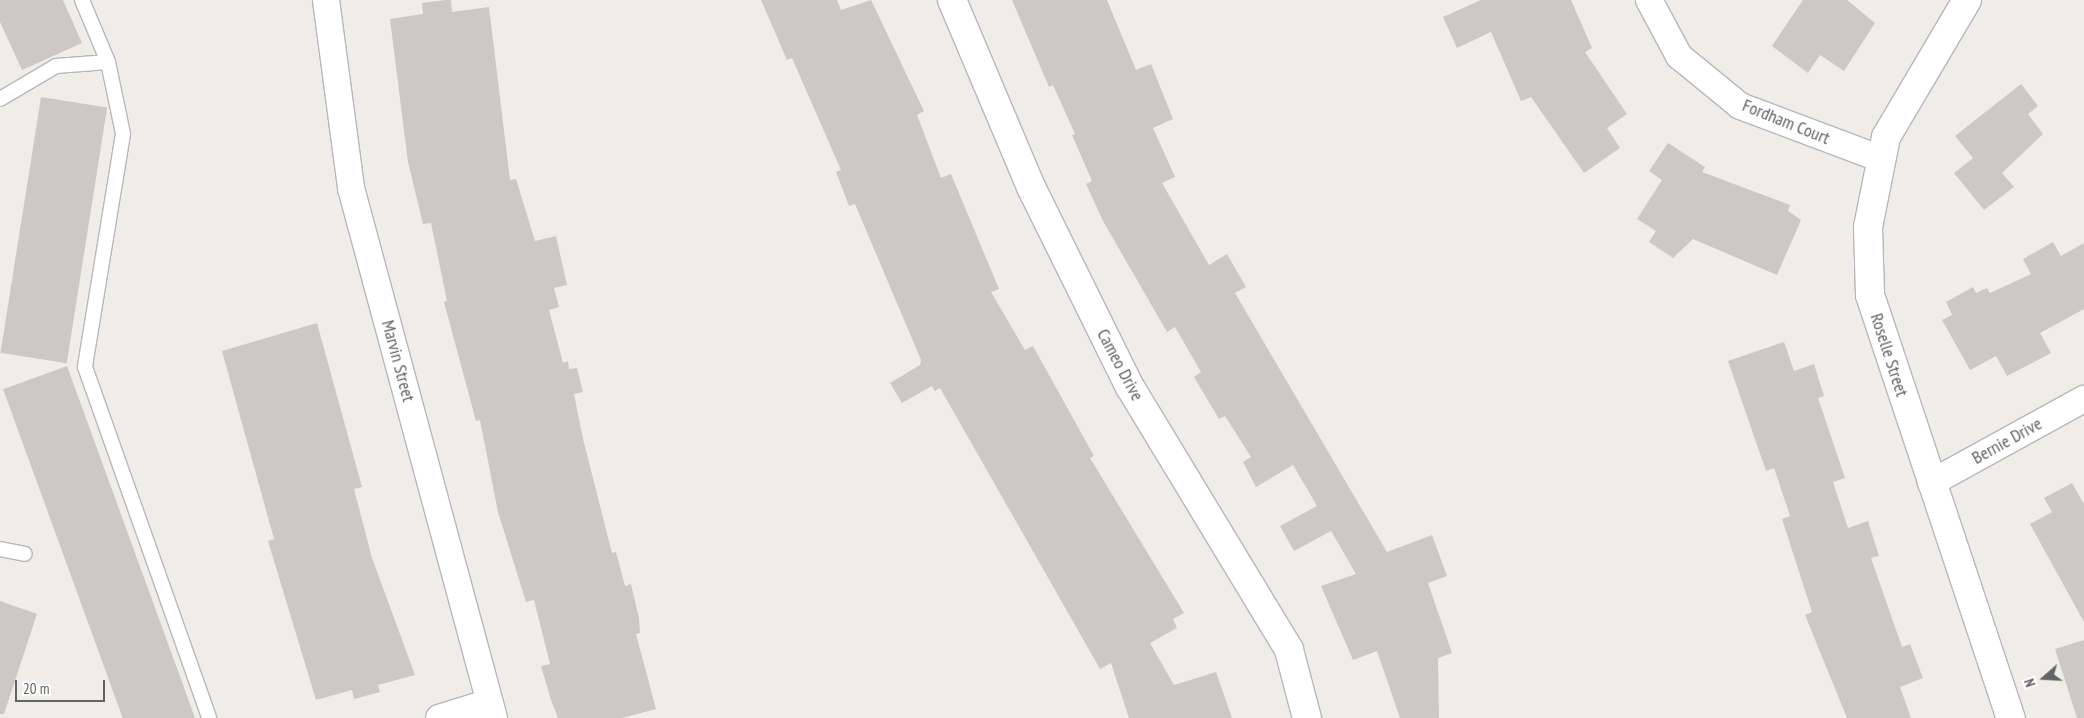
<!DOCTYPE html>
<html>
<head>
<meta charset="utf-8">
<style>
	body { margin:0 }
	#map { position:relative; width:2084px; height:718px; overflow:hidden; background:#f0ede9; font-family:"PT Sans Narrow",sans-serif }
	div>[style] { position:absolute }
	.building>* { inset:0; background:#cbc8c5; transform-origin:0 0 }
	.roads { filter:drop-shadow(1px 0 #b5b8bb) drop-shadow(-1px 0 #b5b8bb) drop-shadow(0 1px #b5b8bb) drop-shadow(0 -1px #b5b8bb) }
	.lane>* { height:14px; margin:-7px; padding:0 7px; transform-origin:7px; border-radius:7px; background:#fff }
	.street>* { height:26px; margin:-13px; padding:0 13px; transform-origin:13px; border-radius:13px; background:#fff }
	.secondary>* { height:28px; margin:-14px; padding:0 14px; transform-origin:14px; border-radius:14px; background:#fff }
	span { translate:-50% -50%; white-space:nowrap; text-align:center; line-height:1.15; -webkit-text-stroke:4.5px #fff; paint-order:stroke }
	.street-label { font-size:18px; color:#606467 }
	.north { position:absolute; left:2019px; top:653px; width:50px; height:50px; -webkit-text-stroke:4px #fff; paint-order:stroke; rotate:251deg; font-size:14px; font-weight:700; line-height:20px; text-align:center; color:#606467 }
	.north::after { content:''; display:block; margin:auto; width:18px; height:22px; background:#606467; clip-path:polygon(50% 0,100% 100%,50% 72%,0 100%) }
	.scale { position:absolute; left:15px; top:680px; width:90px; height:22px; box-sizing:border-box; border:2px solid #606467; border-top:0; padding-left:6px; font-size:15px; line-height:18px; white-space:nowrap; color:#606467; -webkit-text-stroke:4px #fff; paint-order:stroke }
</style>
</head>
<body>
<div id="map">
	<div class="building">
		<div style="clip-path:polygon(0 0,63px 0,82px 43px,22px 70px,0 22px)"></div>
		<div style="clip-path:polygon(446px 0,451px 0,452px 12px,489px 7px,510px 180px,516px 179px,535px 241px,556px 236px,567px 285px,554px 288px,559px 307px,549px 310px,563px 363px,568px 361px,569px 369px,577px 368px,583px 392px,574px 394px,583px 439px,612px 553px,616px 552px,625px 586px,631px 584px,639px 618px,640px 633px,636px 634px,656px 709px,622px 718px,558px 718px,551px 700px,541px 666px,550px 664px,534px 600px,526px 602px,498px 512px,480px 420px,476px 421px,444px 302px,447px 301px,431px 223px,423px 224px,408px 162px,390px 19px,423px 14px,422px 3px)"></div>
		<div style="clip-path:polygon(761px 0,837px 0,841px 10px,871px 0,924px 111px,917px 115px,941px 178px,951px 174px,999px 289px,991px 292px,1025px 350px,1033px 346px,1094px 456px,1090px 458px,1184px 613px,1173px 619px,1177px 628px,1150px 643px,1174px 685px,1216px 672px,1232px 718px,1129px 718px,1111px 663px,1100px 669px,940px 388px,935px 391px,932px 386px,902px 403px,890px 383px,920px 365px,921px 360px,855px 204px,849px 206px,836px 172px,841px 170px,792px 58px,787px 60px)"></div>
		<div style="clip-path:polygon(1012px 0,1107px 0,1136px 70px,1151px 64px,1173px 119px,1153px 128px,1175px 177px,1162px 183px,1209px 265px,1227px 254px,1246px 287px,1235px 293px,1387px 552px,1432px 535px,1447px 576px,1428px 583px,1452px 653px,1438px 658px,1439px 718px,1400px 718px,1377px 651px,1353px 660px,1321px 586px,1356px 574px,1331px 531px,1294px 551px,1280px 526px,1317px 506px,1293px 465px,1256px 487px,1243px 462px,1251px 457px,1225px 416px,1219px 419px,1194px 377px,1201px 372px,1175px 327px,1167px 332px,1103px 221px,1086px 184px,1092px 181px,1072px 135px,1075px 134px,1053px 85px,1049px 87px)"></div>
		<div style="clip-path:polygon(1481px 0,1571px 0,1592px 48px,1585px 52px,1627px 114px,1607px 128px,1620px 148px,1584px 173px,1531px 97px,1521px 101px,1491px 32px,1457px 48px,1443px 17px)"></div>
		<div style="clip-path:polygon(1803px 0,1847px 0,1875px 23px,1844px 71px,1820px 55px,1808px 73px,1772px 46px)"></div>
		<div style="clip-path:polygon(2021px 84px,2038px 106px,2028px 114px,2043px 134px,2002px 173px,2014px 187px,1984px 210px,1954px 173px,1973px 158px,1955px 136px)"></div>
		<div style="left:41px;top:97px;width:67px;height:259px;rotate:9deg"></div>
		<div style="clip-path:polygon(1668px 143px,1705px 167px,1702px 172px,1790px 205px,1788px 211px,1801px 220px,1777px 275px,1693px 239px,1673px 258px,1649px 242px,1656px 231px,1637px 219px,1662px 180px,1649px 171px)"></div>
		<div style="clip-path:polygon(2053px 242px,2061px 256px,2084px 243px,2084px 309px,2040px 333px,2051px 353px,2007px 376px,1996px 356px,1970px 370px,1942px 320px,1952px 315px,1946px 302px,1973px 287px,1976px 293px,1987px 288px,1990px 293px,2031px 274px,2023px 259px)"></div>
		<div style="clip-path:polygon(317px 323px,362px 487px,354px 489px,372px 558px,415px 675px,378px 685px,380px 692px,354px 699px,352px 690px,316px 700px,268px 541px,274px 539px,222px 351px)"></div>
		<div style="clip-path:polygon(1784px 342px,1794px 371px,1814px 364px,1824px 396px,1818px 398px,1845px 478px,1833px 482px,1848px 528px,1868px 521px,1879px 556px,1871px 558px,1902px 647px,1910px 644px,1923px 678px,1900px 687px,1911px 718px,1847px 718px,1805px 615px,1812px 612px,1782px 519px,1790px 516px,1774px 468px,1766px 471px,1728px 361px)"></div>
		<div style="left:67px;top:366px;width:374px;height:68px;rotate:70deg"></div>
		<div style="clip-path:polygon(2072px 483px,2084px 504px,2084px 622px,2030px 524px,2052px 512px,2044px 498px)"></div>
		<div style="clip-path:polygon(0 601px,37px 614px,4px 714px,0 714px)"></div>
		<div style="clip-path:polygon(2084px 640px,2084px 718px,2077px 718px,2055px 649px)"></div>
	</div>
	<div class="roads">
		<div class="lane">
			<div style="left:82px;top:0;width:67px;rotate:67.2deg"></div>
			<div style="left:108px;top:62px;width:74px;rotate:78.2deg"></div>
			<div style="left:123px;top:134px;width:236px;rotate:99.3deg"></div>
			<div style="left:85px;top:367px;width:372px;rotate:70.5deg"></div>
			<div style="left:0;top:99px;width:65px;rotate:-30.5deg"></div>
			<div style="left:56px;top:66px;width:52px;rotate:-4.4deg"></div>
			<div style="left:0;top:549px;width:25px;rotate:11deg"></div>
		</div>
		<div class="street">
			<div style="left:326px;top:0;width:190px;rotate:82.4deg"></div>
			<div style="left:351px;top:188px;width:549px;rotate:74.9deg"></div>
			<div style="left:1649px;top:0;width:64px;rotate:61.8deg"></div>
			<div style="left:1679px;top:56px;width:79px;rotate:39.3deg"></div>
			<div style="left:1740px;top:106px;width:151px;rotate:20.6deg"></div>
			<div style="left:1931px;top:483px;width:175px;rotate:-28.8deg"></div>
			<div style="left:439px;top:718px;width:53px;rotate:-17.4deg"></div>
		</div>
		<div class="secondary">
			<div style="left:952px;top:0;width:203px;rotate:67.1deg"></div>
			<div style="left:1031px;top:187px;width:223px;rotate:63.7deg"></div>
			<div style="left:1130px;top:387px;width:307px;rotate:58.8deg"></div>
			<div style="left:1289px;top:650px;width:70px;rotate:75.2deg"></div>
			<div style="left:1967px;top:0;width:159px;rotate:120.6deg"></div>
			<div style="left:1886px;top:137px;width:92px;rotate:101.3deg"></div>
			<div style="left:1868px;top:227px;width:68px;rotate:88.3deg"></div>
			<div style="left:1870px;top:295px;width:446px;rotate:71.6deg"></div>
		</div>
	</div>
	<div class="street-label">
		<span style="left:1786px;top:122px;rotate:22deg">Fordham Court</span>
		<span style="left:1889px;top:355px;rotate:72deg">Roselle Street</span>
		<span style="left:398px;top:361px;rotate:75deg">Marvin Street</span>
		<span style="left:1120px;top:365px;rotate:62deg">Cameo Drive</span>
		<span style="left:2007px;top:441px;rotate:-29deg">Bernie Drive</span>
	</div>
	<div class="north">N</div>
	<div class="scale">20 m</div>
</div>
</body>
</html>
